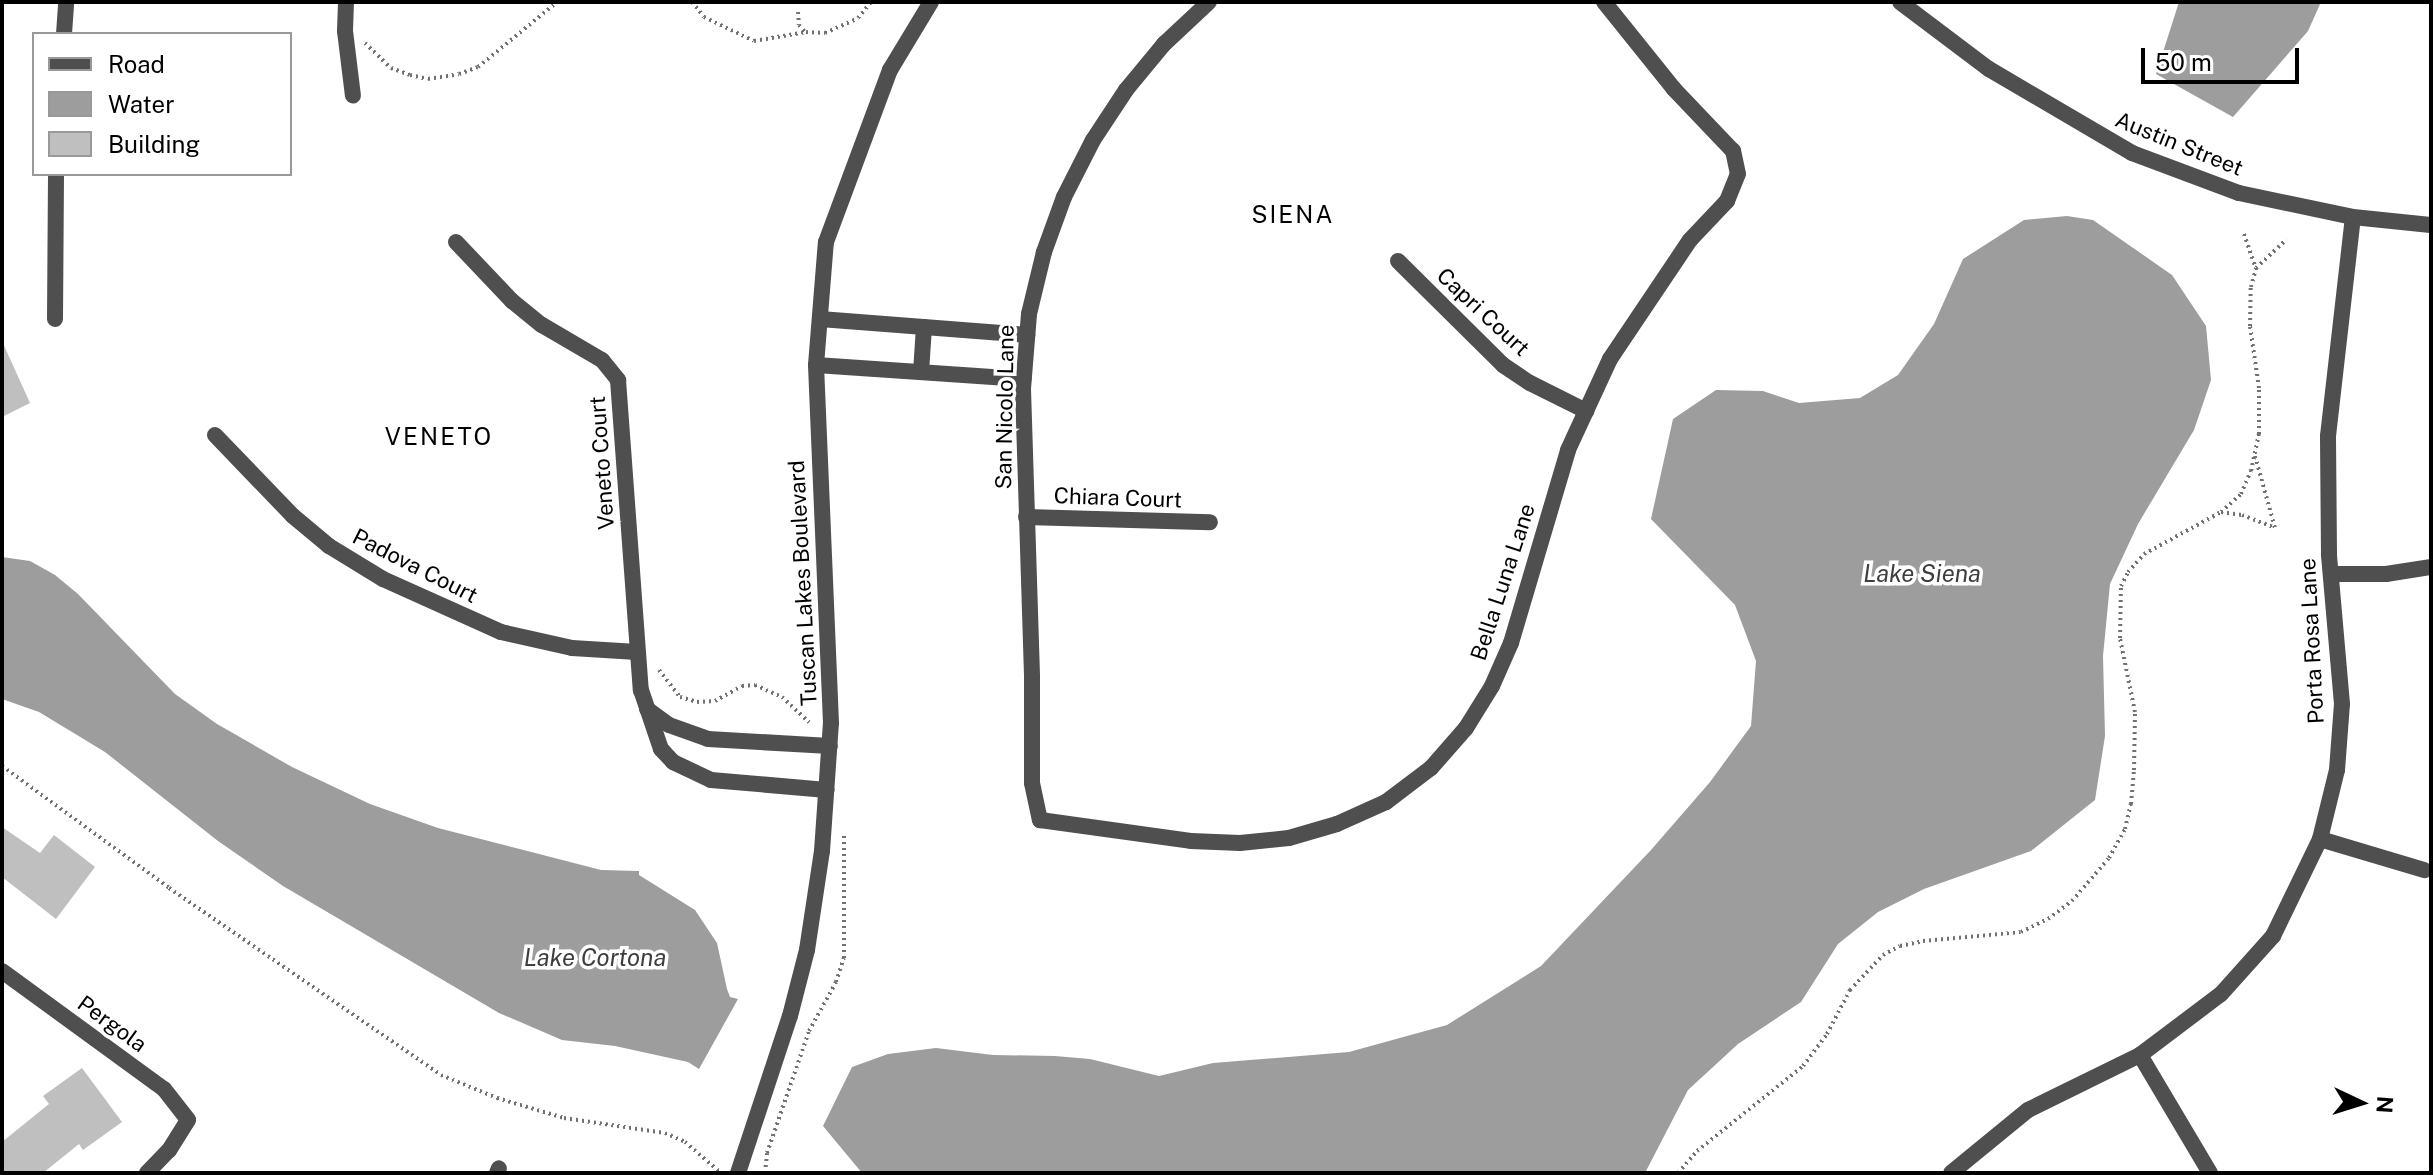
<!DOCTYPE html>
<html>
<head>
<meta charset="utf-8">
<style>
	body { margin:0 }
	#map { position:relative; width:2433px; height:1175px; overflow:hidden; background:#fff; font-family:"Public Sans",sans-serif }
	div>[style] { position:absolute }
	.water>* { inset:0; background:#9d9d9d }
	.building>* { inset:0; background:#bfbfbf }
	.path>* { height:4px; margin-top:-2px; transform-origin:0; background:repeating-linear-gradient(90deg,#717171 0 2px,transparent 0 6px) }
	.minor>* { height:16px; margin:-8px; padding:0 8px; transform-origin:8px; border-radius:8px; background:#4f4f4f }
	.tertiary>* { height:16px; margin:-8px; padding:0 8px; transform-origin:8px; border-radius:8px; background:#4f4f4f }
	span { translate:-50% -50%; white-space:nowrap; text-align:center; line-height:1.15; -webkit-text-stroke:7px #fff; paint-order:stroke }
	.street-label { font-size:22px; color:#000 }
	.neighbourhood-label { font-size:24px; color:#000; letter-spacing:2px }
	.water-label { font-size:24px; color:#3e3e3e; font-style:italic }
	.frame { position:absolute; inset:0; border:4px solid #000; pointer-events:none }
	.legend { position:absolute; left:32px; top:32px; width:260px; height:144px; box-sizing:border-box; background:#fff; border:2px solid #999; margin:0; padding:10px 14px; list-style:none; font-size:24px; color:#000 }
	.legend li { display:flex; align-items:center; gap:16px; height:40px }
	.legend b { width:40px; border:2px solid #999 }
	.north { position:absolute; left:2321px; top:1063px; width:80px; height:80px; -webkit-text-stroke:6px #fff; paint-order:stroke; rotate:94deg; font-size:22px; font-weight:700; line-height:32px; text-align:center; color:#000 }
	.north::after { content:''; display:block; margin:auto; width:28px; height:36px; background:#000; clip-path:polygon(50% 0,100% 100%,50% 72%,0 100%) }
	.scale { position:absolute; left:2141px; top:48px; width:158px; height:36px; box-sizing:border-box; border:4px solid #000; border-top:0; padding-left:10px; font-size:24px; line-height:28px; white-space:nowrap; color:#000; -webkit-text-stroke:6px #fff; paint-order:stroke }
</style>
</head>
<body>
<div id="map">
	<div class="water">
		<div style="clip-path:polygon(2179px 2px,2321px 2px,2308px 31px,2233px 117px,2156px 74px)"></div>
		<div style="clip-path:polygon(2067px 216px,2093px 220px,2172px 275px,2206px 326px,2211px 380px,2194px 430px,2138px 524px,2110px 584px,2103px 656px,2105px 736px,2095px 800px,2031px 851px,1924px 889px,1878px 912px,1838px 944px,1801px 1002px,1738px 1044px,1688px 1090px,1645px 1173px,862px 1173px,823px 1126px,852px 1067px,888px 1054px,936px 1048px,993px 1055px,1055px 1056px,1090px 1059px,1159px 1076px,1213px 1063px,1349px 1052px,1447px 1025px,1541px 966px,1651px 850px,1710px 782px,1751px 726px,1756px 661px,1735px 605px,1651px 519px,1673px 419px,1716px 390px,1763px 391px,1799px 403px,1860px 398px,1898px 375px,1934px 324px,1963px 259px,2024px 220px)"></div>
		<div style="clip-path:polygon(2px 557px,30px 561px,55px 575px,78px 594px,175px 694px,217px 724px,292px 767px,370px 804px,438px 828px,601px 870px,639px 871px,639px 875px,695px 910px,717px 943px,727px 989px,730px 997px,738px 999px,699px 1069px,688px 1062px,615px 1046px,562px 1040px,499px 1013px,283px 886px,218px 841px,105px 752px,39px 712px,2px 699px)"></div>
	</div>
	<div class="building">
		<div style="clip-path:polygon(2px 341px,30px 403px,2px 417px)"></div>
		<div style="clip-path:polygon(2px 827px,40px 853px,54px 835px,95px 867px,56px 919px,2px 877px)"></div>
		<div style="clip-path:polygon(82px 1068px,122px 1122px,83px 1150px,79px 1144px,43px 1173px,2px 1173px,2px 1142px,49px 1104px,43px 1096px)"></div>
	</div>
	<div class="path">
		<div style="left:692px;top:2px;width:19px;rotate:51deg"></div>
		<div style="left:704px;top:17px;width:55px;rotate:25.6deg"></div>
		<div style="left:754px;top:41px;width:53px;rotate:-9.8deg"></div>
		<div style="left:806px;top:32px;width:19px;rotate:3deg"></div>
		<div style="left:825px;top:33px;width:36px;rotate:-24deg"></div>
		<div style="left:858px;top:18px;width:21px;rotate:-51deg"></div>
		<div style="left:798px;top:12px;width:13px;rotate:86deg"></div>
		<div style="left:799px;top:25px;width:9px;rotate:49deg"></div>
		<div style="left:365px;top:43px;width:36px;rotate:44deg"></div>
		<div style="left:391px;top:68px;width:20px;rotate:20deg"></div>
		<div style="left:410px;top:75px;width:18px;rotate:13deg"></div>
		<div style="left:428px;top:79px;width:31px;rotate:-9deg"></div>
		<div style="left:459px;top:74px;width:20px;rotate:-20deg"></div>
		<div style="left:478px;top:67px;width:102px;rotate:-39.4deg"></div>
		<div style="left:2244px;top:234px;width:36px;rotate:71deg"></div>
		<div style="left:2255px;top:456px;width:75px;rotate:74.5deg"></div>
		<div style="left:2221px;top:512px;width:21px;rotate:8deg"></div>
		<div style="left:2242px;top:515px;width:33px;rotate:21deg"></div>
		<div style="left:659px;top:670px;width:34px;rotate:52deg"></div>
		<div style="left:680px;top:697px;width:18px;rotate:16deg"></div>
		<div style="left:697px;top:702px;width:18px;rotate:-3deg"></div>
		<div style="left:715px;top:701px;width:31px;rotate:-29deg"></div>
		<div style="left:742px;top:686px;width:13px;rotate:-4deg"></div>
		<div style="left:755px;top:685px;width:30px;rotate:24deg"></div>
		<div style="left:782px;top:697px;width:37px;rotate:43deg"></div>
		<div style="left:2px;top:766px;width:207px;rotate:36.1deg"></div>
		<div style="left:169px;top:888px;width:330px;rotate:34.5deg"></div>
		<div style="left:441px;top:1075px;width:61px;rotate:22.3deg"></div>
		<div style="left:497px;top:1098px;width:70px;rotate:16.6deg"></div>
		<div style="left:564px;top:1118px;width:102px;rotate:8.4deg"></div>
		<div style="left:665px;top:1133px;width:22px;rotate:24deg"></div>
		<div style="left:685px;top:1142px;width:46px;rotate:40.6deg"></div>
		<div style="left:765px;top:1173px;width:20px;rotate:-84deg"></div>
		<div style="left:767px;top:1153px;width:129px;rotate:-71deg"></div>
		<div style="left:809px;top:1031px;width:56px;rotate:-61.1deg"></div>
		<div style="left:836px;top:982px;width:25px;rotate:-72deg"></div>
		<div style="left:844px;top:958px;width:122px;rotate:-90deg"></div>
		<div style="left:1678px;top:1173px;width:29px;rotate:-49deg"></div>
		<div style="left:1697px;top:1151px;width:136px;rotate:-38.7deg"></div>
		<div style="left:1803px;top:1066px;width:40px;rotate:-53deg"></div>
		<div style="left:1827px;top:1034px;width:50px;rotate:-62.4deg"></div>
		<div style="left:1850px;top:990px;width:48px;rotate:-46.7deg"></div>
		<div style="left:1883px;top:955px;width:19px;rotate:-28deg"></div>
		<div style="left:1900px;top:946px;width:24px;rotate:-12deg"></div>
		<div style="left:1923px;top:941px;width:98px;rotate:-5.2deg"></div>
		<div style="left:2021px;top:932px;width:30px;rotate:-26deg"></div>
		<div style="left:2048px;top:919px;width:30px;rotate:-37deg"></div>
		<div style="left:2072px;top:901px;width:57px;rotate:-49.3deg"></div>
		<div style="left:2109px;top:858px;width:33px;rotate:-61deg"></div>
		<div style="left:2125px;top:829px;width:26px;rotate:-77deg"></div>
		<div style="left:2131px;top:804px;width:34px;rotate:-85deg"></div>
		<div style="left:2134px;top:770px;width:58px;rotate:-89deg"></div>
		<div style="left:2135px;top:712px;width:76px;rotate:-101.5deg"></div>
		<div style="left:2120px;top:638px;width:52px;rotate:-88.9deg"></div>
		<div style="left:2121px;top:586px;width:16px;rotate:-63deg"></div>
		<div style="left:2128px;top:572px;width:24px;rotate:-48deg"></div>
		<div style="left:2144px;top:554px;width:88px;rotate:-28.6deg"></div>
		<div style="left:2221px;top:512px;width:27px;rotate:-42deg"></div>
		<div style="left:2241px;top:494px;width:25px;rotate:-67deg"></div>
		<div style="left:2251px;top:471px;width:38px;rotate:-78deg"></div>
		<div style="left:2259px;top:434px;width:46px;rotate:-90deg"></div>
		<div style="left:2259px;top:388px;width:63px;rotate:-98.3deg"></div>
		<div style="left:2250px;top:326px;width:39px;rotate:-89deg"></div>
		<div style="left:2251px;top:287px;width:20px;rotate:-75deg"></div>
		<div style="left:2256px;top:268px;width:42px;rotate:-43.1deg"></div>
	</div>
	<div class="minor">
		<div style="left:346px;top:2px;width:29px;rotate:92deg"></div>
		<div style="left:345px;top:31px;width:65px;rotate:83deg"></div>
		<div style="left:1209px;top:2px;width:62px;rotate:137deg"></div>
		<div style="left:1164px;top:44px;width:60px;rotate:129.6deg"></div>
		<div style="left:1126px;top:90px;width:60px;rotate:123.4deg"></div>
		<div style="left:1093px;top:140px;width:64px;rotate:117deg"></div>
		<div style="left:1064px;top:197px;width:59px;rotate:110deg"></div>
		<div style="left:1044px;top:252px;width:64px;rotate:103.6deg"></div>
		<div style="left:1029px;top:314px;width:75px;rotate:94.6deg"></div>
		<div style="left:1023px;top:389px;width:288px;rotate:88.2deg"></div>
		<div style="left:1032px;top:677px;width:106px;rotate:90deg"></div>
		<div style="left:1032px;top:783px;width:38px;rotate:78deg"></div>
		<div style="left:1040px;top:820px;width:152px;rotate:7.9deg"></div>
		<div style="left:1191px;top:841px;width:49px;rotate:2.3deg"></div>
		<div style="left:1240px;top:843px;width:49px;rotate:-5.8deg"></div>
		<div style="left:1289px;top:838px;width:50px;rotate:-16.3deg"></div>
		<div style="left:1337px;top:824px;width:54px;rotate:-24.2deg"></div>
		<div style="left:1386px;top:802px;width:56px;rotate:-37.1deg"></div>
		<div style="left:1431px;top:768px;width:53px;rotate:-48.8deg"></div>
		<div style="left:1466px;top:728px;width:49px;rotate:-58.2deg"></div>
		<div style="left:1492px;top:686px;width:47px;rotate:-66.2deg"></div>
		<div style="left:1511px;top:643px;width:201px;rotate:-73.5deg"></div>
		<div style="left:1568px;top:450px;width:100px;rotate:-65.2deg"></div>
		<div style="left:1610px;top:359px;width:143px;rotate:-56.1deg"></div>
		<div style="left:1690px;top:240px;width:54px;rotate:-46.5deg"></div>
		<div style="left:1727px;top:201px;width:29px;rotate:-68deg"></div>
		<div style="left:1738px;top:174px;width:24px;rotate:-102deg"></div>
		<div style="left:1733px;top:151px;width:86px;rotate:-133.6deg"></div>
		<div style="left:1674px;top:89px;width:112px;rotate:-128.8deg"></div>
		<div style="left:64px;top:34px;width:32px;rotate:-86deg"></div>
		<div style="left:456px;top:242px;width:81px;rotate:46.5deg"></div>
		<div style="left:512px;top:301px;width:38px;rotate:39deg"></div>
		<div style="left:542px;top:325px;width:69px;rotate:30.3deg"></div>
		<div style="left:602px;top:360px;width:26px;rotate:51deg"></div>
		<div style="left:618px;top:380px;width:311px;rotate:85.8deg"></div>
		<div style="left:641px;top:690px;width:62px;rotate:71.3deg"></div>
		<div style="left:661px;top:749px;width:18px;rotate:47deg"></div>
		<div style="left:673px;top:762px;width:42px;rotate:25.3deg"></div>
		<div style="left:711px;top:780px;width:116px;rotate:4.9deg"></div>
		<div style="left:1398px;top:261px;width:148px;rotate:44.7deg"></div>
		<div style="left:1503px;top:365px;width:32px;rotate:34deg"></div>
		<div style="left:1530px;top:383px;width:63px;rotate:26.6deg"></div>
		<div style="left:55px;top:319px;width:145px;rotate:-89.6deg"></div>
		<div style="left:820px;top:319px;width:208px;rotate:4.4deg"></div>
		<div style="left:816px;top:365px;width:208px;rotate:3.9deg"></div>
		<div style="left:921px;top:372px;width:45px;rotate:-86.2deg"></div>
		<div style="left:215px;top:435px;width:112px;rotate:46.1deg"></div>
		<div style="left:293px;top:516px;width:47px;rotate:39.8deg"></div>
		<div style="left:329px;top:546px;width:63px;rotate:31.4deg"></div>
		<div style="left:383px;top:579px;width:129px;rotate:24.2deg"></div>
		<div style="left:501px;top:632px;width:73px;rotate:12.7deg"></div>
		<div style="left:572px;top:648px;width:65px;rotate:3.5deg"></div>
		<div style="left:1026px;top:517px;width:184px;rotate:1.6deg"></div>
		<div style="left:2331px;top:574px;width:55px"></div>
		<div style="left:2386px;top:574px;width:46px;rotate:-8.8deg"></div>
		<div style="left:647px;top:709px;width:27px;rotate:36deg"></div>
		<div style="left:669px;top:725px;width:41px;rotate:19.7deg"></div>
		<div style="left:708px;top:739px;width:122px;rotate:3.3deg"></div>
		<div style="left:2320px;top:839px;width:109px;rotate:16.6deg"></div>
		<div style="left:2px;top:971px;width:200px;rotate:36.1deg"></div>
		<div style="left:164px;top:1089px;width:39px;rotate:52deg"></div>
		<div style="left:188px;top:1120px;width:36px;rotate:122deg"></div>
		<div style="left:169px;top:1150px;width:32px;rotate:134deg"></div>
		<div style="left:2140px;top:1055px;width:137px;rotate:59.3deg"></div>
		<div style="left:497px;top:1173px;width:5px;rotate:-68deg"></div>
		<div style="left:1951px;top:1173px;width:99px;rotate:-39.3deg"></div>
		<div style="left:2028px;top:1110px;width:125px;rotate:-26.2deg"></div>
		<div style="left:2140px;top:1055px;width:101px;rotate:-37deg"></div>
		<div style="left:2221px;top:994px;width:78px;rotate:-48.1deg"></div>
		<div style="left:2273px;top:936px;width:108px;rotate:-64.1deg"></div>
		<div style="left:2320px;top:839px;width:71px;rotate:-76.2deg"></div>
		<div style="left:2337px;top:770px;width:66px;rotate:-85.7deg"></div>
		<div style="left:2342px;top:704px;width:151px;rotate:-95deg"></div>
		<div style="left:2329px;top:554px;width:118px;rotate:-90.5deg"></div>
		<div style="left:2328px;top:436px;width:220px;rotate:-83.5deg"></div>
	</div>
	<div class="tertiary">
		<div style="left:1900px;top:2px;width:111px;rotate:37deg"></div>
		<div style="left:1989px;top:69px;width:166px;rotate:30.4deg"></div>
		<div style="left:2132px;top:153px;width:114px;rotate:20.5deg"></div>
		<div style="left:2239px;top:193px;width:116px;rotate:11.9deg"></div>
		<div style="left:2353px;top:217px;width:78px;rotate:5.9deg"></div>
		<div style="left:738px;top:1173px;width:165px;rotate:-71.7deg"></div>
		<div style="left:790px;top:1016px;width:68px;rotate:-75.6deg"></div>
		<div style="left:807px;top:950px;width:100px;rotate:-81.4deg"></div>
		<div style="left:822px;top:851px;width:128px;rotate:-86deg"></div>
		<div style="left:831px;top:723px;width:358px;rotate:-92.4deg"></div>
		<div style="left:816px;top:365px;width:123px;rotate:-85.4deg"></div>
		<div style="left:826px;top:242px;width:184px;rotate:-69.6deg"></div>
		<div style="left:890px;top:70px;width:79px;rotate:-58.9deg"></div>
	</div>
	<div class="street-label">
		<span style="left:2179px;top:144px;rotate:22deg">Austin Street</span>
		<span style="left:1483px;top:312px;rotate:43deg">Capri Court</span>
		<span style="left:1005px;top:407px;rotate:-89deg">San Nicolo Lane</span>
		<span style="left:602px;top:463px;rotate:-94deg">Veneto Court</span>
		<span style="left:1118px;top:498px;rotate:2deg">Chiara Court</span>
		<span style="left:415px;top:566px;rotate:27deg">Padova Court</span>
		<span style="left:1503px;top:582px;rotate:-72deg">Bella Luna Lane</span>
		<span style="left:803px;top:583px;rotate:-93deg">Tuscan Lakes Boulevard</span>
		<span style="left:2312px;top:641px;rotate:-93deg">Porta Rosa Lane</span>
		<span style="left:112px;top:1024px;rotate:36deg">Pergola</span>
	</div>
	<div class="neighbourhood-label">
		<span style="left:1293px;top:215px">SIENA</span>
		<span style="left:439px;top:437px">VENETO</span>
	</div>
	<div class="water-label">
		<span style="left:1922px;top:574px">Lake Siena</span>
		<span style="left:595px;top:958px">Lake Cortona</span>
	</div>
	<div class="frame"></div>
	<ul class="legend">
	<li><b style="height:10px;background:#4f4f4f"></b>Road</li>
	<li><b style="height:22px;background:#9d9d9d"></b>Water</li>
	<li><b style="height:22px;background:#bfbfbf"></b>Building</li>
	</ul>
	<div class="north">N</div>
	<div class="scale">50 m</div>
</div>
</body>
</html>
